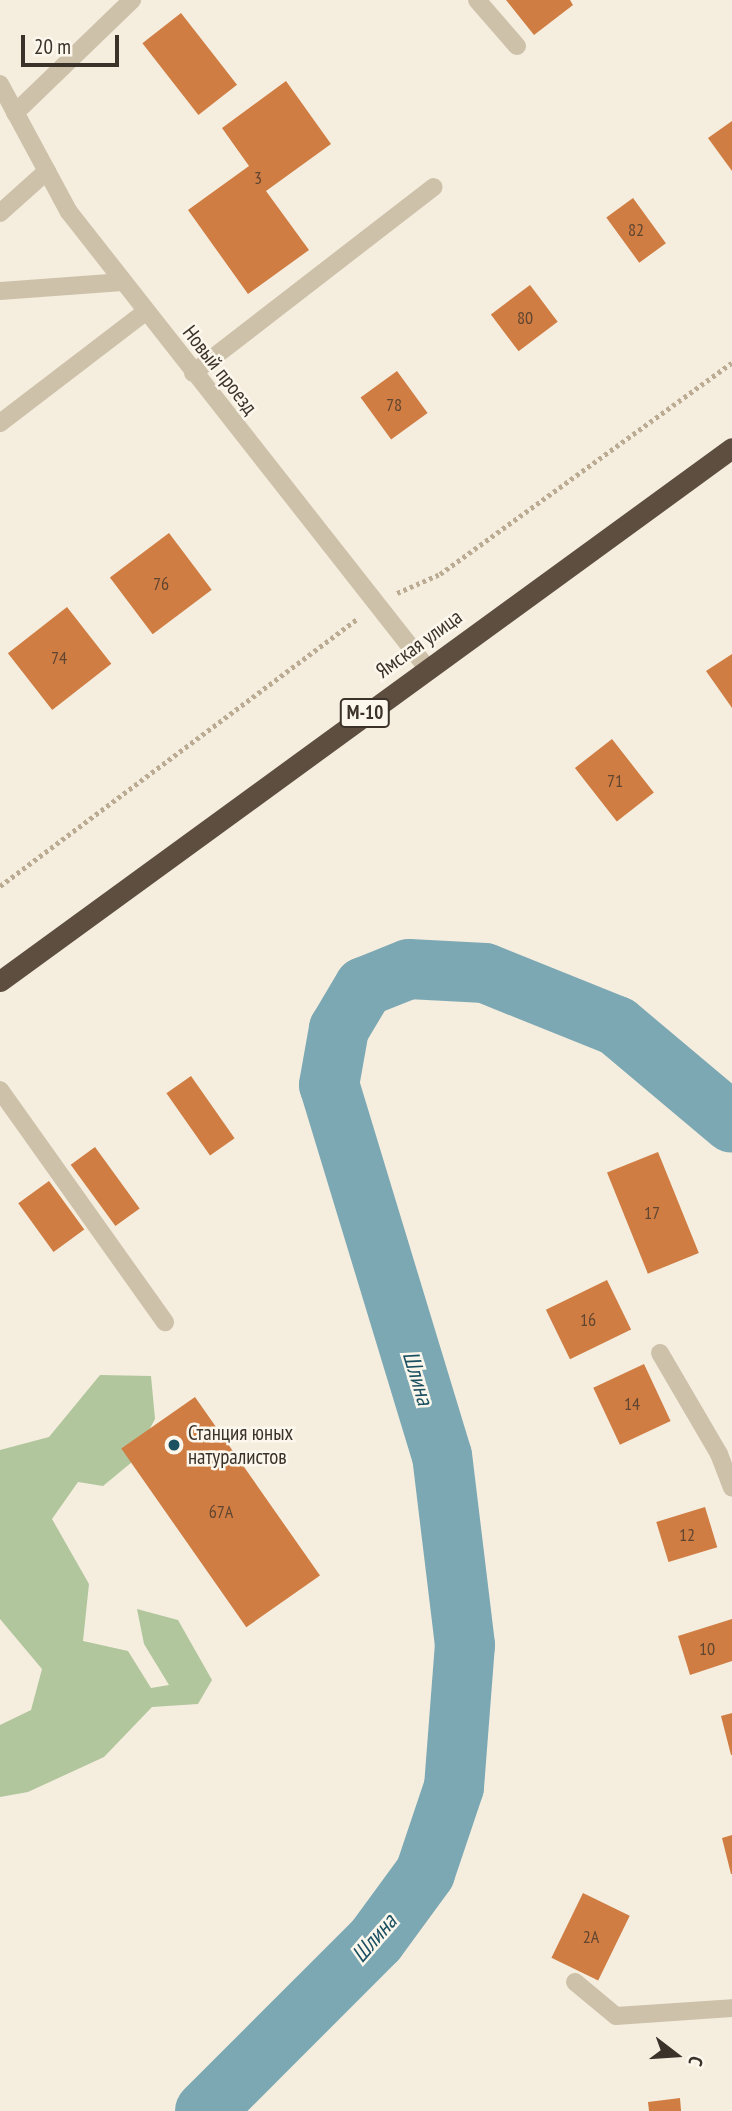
<!DOCTYPE html>
<html>
<head>
<meta charset="utf-8">
<style>
	body { margin:0 }
	#map { position:relative; width:732px; height:2111px; overflow:hidden; background:#f5eedf; font-family:"PT Sans Narrow",sans-serif }
	div>[style] { position:absolute }
	.green>* { inset:0; background:#b1c69d }
	.river>* { height:60px; margin:-30px; padding:0 30px; transform-origin:30px; border-radius:30px; background:#7ca8b4 }
	.building>* { inset:0; background:#cf7d43; transform-origin:0 0 }
	.path>* { height:4.5px; margin-top:-2.25px; transform-origin:0; background:repeating-linear-gradient(90deg,#bbab93 0 3.5px,transparent 0 7px) }
	.minor>* { height:18px; margin:-9px; padding:0 9px; transform-origin:9px; border-radius:9px; background:#cec1aa }
	.highway>* { height:21px; margin:-10.5px; padding:0 10.5px; transform-origin:10.5px; border-radius:10.5px; background:#5d4e40 }
	.dots>* { width:19px; height:19px; translate:-50% -50%; box-sizing:border-box; border:4px solid #fcf7ec; border-radius:50% }
	span { translate:-50% -50%; white-space:nowrap; text-align:center; line-height:1.15; -webkit-text-stroke:5px #fcf7ec; paint-order:stroke }
	.number-label { font-size:18px; color:#604530 }
	.number-label span { -webkit-text-stroke-width:0 }
	.shield-label span { padding:2px 5px; background:#fcf7ec; border:2px solid; border-radius:5px; -webkit-text-stroke-width:0 }
	.shield-label { font-size:19px; color:#3b322a; font-weight:700 }
	.street-label { font-size:21px; color:#3b322a }
	.poi-label { font-size:21px; color:#3b322a }
	.left { translate:0 -50%; text-align:left }
	.water-label { font-size:23px; color:#1b5061; font-style:italic }
	.north { position:absolute; left:641px; top:2020px; width:70px; height:70px; -webkit-text-stroke:5px #fcf7ec; paint-order:stroke; rotate:107deg; font-size:19px; font-weight:700; line-height:28px; text-align:center; color:#3b322a }
	.north::after { content:''; display:block; margin:auto; width:24px; height:32px; background:#3b322a; clip-path:polygon(50% 0,100% 100%,50% 72%,0 100%) }
	.scale { position:absolute; left:21px; top:35px; width:98px; height:32px; box-sizing:border-box; border:4px solid #3b322a; border-top:0; padding-left:9px; font-size:21px; line-height:24px; white-space:nowrap; color:#3b322a; -webkit-text-stroke:5px #fcf7ec; paint-order:stroke }
</style>
</head>
<body>
<div id="map">
	<div class="green">
		<div style="clip-path:polygon(100px 1375px,151px 1376px,155px 1419px,132px 1462px,103px 1486px,78px 1482px,52px 1519px,89px 1584px,83px 1641px,128px 1651px,151px 1688px,169px 1685px,144px 1644px,137px 1609px,178px 1620px,212px 1680px,198px 1704px,152px 1707px,104px 1757px,28px 1792px,0 1797px,0 1725px,31px 1710px,42px 1669px,0 1619px,0 1450px,49px 1437px)"></div>
	</div>
	<div class="river">
		<div style="left:205px;top:2111px;width:242px;rotate:-45deg"></div>
		<div style="left:376px;top:1940px;width:83px;rotate:-53.8deg"></div>
		<div style="left:425px;top:1873px;width:91px;rotate:-71.4deg"></div>
		<div style="left:454px;top:1787px;width:142px;rotate:-85.6deg"></div>
		<div style="left:465px;top:1645px;width:190px;rotate:-96.9deg"></div>
		<div style="left:442px;top:1456px;width:388px;rotate:-106.9deg"></div>
		<div style="left:329px;top:1085px;width:57px;rotate:-79.9deg"></div>
		<div style="left:339px;top:1029px;width:49px;rotate:-59.2deg"></div>
		<div style="left:364px;top:987px;width:48px;rotate:-21.8deg"></div>
		<div style="left:409px;top:969px;width:76px;rotate:3deg"></div>
		<div style="left:485px;top:973px;width:142px;rotate:21.9deg"></div>
		<div style="left:617px;top:1026px;width:150px;rotate:40.1deg"></div>
	</div>
	<div class="building">
		<div style="clip-path:polygon(506px 0,570px 0,573px 5px,534px 35px)"></div>
		<div style="left:181px;top:13px;width:91px;height:49px;rotate:52deg"></div>
		<div style="clip-path:polygon(286px 81px,331px 144px,266px 191px,309px 250px,248px 294px,188px 210px,249px 166px,222px 128px)"></div>
		<div style="clip-path:polygon(732px 121px,732px 171px,708px 138px)"></div>
		<div style="left:633px;top:198px;width:56px;height:33px;rotate:54deg"></div>
		<div style="left:530px;top:285px;width:46px;height:49px;rotate:53deg"></div>
		<div style="left:397px;top:371px;width:52px;height:45px;rotate:54deg"></div>
		<div style="left:169px;top:533px;width:71px;height:74px;rotate:53deg"></div>
		<div style="left:67px;top:607px;width:72px;height:75px;rotate:52deg"></div>
		<div style="clip-path:polygon(732px 654px,732px 708px,706px 671px)"></div>
		<div style="left:612px;top:739px;width:68px;height:47px;rotate:52deg"></div>
		<div style="left:191px;top:1076px;width:76px;height:30px;rotate:55deg"></div>
		<div style="left:95px;top:1147px;width:76px;height:30px;rotate:54deg"></div>
		<div style="left:658px;top:1152px;width:109px;height:55px;rotate:68deg"></div>
		<div style="left:49px;top:1181px;width:60px;height:38px;rotate:54deg"></div>
		<div style="left:607px;top:1280px;width:55px;height:68px;rotate:64deg"></div>
		<div style="left:644px;top:1364px;width:63px;height:56px;rotate:65deg"></div>
		<div style="left:195px;top:1397px;width:218px;height:90px;rotate:55deg"></div>
		<div style="left:705px;top:1507px;width:42px;height:51px;rotate:73deg"></div>
		<div style="clip-path:polygon(732px 1619px,732px 1661px,690px 1675px,678px 1636px)"></div>
		<div style="clip-path:polygon(732px 1713px,732px 1755px,731px 1755px,721px 1716px)"></div>
		<div style="clip-path:polygon(732px 1835px,732px 1874px,731px 1874px,722px 1838px)"></div>
		<div style="left:583px;top:1893px;width:52px;height:72px;rotate:26deg"></div>
		<div style="clip-path:polygon(680px 2098px,681px 2111px,649px 2111px,648px 2102px)"></div>
	</div>
	<div class="path">
		<div style="left:397px;top:593px;width:47px;rotate:-23.8deg"></div>
		<div style="left:440px;top:574px;width:360px;rotate:-35.9deg"></div>
		<div style="left:0;top:886px;width:447px;rotate:-36.8deg"></div>
	</div>
	<div class="minor">
		<div style="left:477px;top:0;width:61px;rotate:49deg"></div>
		<div style="left:0;top:84px;width:145px;rotate:61.7deg"></div>
		<div style="left:69px;top:212px;width:580px;rotate:51.86deg"></div>
		<div style="left:15px;top:113px;width:163px;rotate:-44deg"></div>
		<div style="left:0;top:213px;width:63px;rotate:-41.8deg"></div>
		<div style="left:0;top:291px;width:123px;rotate:-4.2deg"></div>
		<div style="left:193px;top:373px;width:304px;rotate:-37.7deg"></div>
		<div style="left:0;top:423px;width:183px;rotate:-37.4deg"></div>
		<div style="left:0;top:1090px;width:285px;rotate:54.6deg"></div>
		<div style="left:660px;top:1353px;width:117px;rotate:59.7deg"></div>
		<div style="left:719px;top:1454px;width:36px;rotate:69deg"></div>
		<div style="left:575px;top:1982px;width:53px;rotate:39.7deg"></div>
		<div style="left:616px;top:2016px;width:116px;rotate:-3.9deg"></div>
	</div>
	<div class="highway">
		<div style="left:0;top:981px;width:905px;rotate:-36.06deg"></div>
	</div>
	<div class="dots">
		<div style="left:174px;top:1445px;background:#1b5061"></div>
	</div>
	<div class="number-label">
		<span style="left:258px;top:178px">3</span>
		<span style="left:636px;top:230px">82</span>
		<span style="left:525px;top:318px">80</span>
		<span style="left:394px;top:405px">78</span>
		<span style="left:161px;top:584px">76</span>
		<span style="left:59px;top:658px">74</span>
		<span style="left:615px;top:781px">71</span>
		<span style="left:652px;top:1213px">17</span>
		<span style="left:588px;top:1320px">16</span>
		<span style="left:632px;top:1404px">14</span>
		<span style="left:221px;top:1512px">67А</span>
		<span style="left:687px;top:1535px">12</span>
		<span style="left:707px;top:1649px">10</span>
		<span style="left:591px;top:1937px">2А</span>
	</div>
	<div class="shield-label">
		<span style="left:365px;top:713px">М-10</span>
	</div>
	<div class="street-label">
		<span style="left:220px;top:370px;rotate:52deg">Новый проезд</span>
		<span style="left:419px;top:644px;rotate:-36deg">Ямская улица</span>
	</div>
	<div class="poi-label">
		<span class="left" style="left:188px;top:1445px">Станция юных<br>натуралистов</span>
	</div>
	<div class="water-label">
		<span style="left:418px;top:1378px;rotate:73deg">Шлина</span>
		<span style="left:374px;top:1938px;rotate:-49deg">Шлина</span>
	</div>
	<div class="north">С</div>
	<div class="scale">20 m</div>
</div>
</body>
</html>
